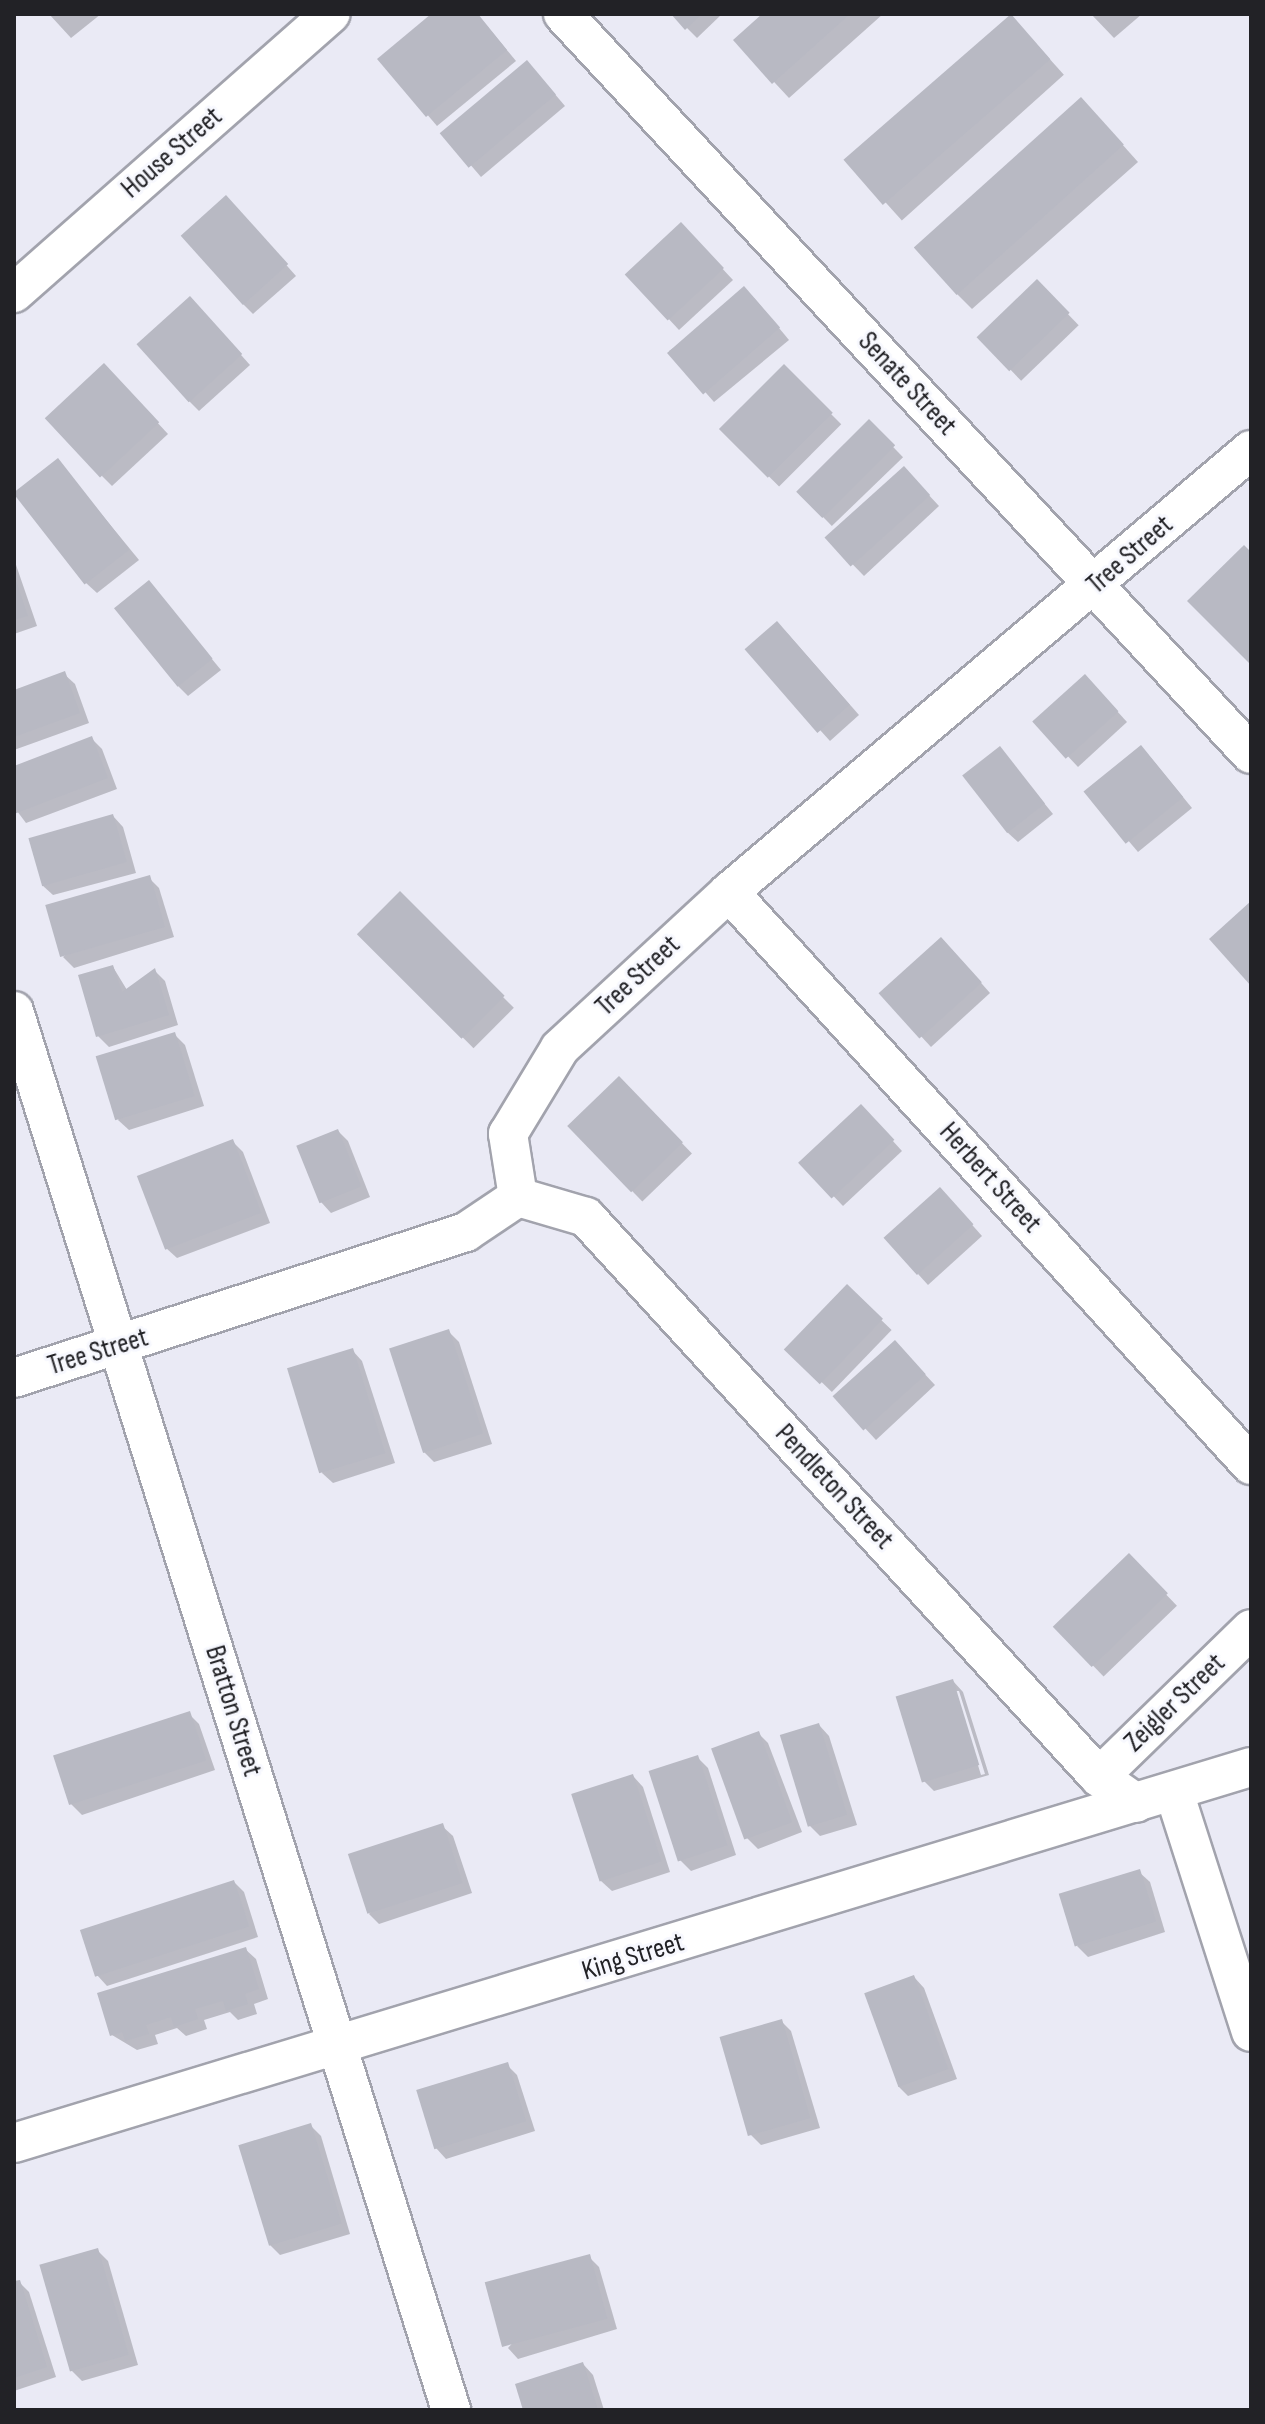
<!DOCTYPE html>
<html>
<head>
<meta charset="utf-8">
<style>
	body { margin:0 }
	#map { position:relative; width:1265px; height:2424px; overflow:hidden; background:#eaeaf5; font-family:"Sofia Sans Condensed",sans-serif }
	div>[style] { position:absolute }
	.shadow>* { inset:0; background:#0003; transform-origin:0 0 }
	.building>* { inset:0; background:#b8b9c3; transform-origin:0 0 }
	.roads { filter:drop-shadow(2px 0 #a2a3ad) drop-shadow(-2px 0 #a2a3ad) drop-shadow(0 2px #a2a3ad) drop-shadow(0 -2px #a2a3ad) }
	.minor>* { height:38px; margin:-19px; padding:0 19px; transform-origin:19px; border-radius:19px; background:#fff }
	span { translate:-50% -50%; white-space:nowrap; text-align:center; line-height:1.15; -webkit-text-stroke:6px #f7f8fe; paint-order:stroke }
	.street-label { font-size:28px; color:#222226 }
	.frame { position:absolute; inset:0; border:16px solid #222226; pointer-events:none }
</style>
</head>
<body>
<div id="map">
	<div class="shadow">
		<div style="clip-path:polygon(49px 14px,101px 14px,71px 38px)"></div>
		<div style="clip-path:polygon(434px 14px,477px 14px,516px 61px,437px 126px,380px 59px)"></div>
		<div style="clip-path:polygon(673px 14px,722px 14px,697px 38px)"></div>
		<div style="clip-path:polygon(765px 14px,883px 14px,789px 98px,735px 40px)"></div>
		<div style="clip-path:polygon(1091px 14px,1142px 14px,1114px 38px)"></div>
		<div style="left:1011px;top:16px;width:79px;height:218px;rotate:48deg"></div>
		<div style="clip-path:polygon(537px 73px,565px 106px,481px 177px,443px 133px)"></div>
		<div style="clip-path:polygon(1096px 115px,1138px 162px,972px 309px,957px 294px)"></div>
		<div style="clip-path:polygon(236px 208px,296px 276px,253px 314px,243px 304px)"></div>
		<div style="clip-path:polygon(691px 235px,733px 280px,679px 330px,628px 275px)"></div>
		<div style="left:1037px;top:282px;width:60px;height:80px;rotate:46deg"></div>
		<div style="clip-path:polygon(754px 298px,789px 340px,714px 402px,669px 351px)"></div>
		<div style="clip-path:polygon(200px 309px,250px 365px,199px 411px,189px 401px)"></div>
		<div style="left:784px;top:367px;width:81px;height:88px;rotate:45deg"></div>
		<div style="clip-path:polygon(114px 376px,168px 434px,112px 486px,102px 476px)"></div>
		<div style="left:869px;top:422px;width:49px;height:99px;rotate:46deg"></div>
		<div style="clip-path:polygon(58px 461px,139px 560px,97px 593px,86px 583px)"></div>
		<div style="clip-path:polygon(914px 479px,939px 506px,864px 576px,828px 539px)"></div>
		<div style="clip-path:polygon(14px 559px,37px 626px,14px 634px)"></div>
		<div style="clip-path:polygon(149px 583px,221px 670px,188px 696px,178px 686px)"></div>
		<div style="clip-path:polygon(787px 633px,859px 715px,830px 741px,820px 730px)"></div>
		<div style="clip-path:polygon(64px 674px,75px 684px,89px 723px,14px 750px,14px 692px)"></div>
		<div style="clip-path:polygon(1095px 687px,1127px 722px,1078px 767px,1036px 722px)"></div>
		<div style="clip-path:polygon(91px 738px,102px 749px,117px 789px,26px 823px,14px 807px,14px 768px)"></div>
		<div style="clip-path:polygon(1000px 749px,1053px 814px,1018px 842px,1007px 832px)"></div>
		<div style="clip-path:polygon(1151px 758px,1192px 808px,1138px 852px,1087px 792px)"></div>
		<div style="clip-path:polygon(113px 816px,123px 827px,136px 873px,53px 895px,42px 885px)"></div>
		<div style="clip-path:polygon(149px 878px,159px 888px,174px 937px,74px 968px,63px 957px)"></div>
		<div style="left:400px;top:894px;width:161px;height:57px;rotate:45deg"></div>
		<div style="clip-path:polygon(952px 950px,990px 993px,931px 1047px,882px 994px)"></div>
		<div style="clip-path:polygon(113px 967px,127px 990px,155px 971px,165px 981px,178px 1025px,109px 1047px,98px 1036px)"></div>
		<div style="clip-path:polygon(174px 1034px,185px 1045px,204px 1106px,129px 1130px,118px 1120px)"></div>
		<div style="left:619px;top:1078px;width:105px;height:69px;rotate:46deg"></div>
		<div style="clip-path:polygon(871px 1117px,902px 1151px,843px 1206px,801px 1162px)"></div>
		<div style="clip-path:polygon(338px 1131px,348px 1141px,370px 1197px,331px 1213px,321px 1202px,299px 1146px)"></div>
		<div style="clip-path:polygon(233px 1142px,243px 1152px,270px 1223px,177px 1258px,166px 1248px)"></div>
		<div style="clip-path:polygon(950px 1200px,982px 1236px,928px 1285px,918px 1274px)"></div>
		<div style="left:847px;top:1287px;width:62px;height:86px;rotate:44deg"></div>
		<div style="clip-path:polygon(449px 1332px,459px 1342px,492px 1444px,434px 1462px,424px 1452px)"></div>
		<div style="clip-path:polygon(352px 1350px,362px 1361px,395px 1463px,333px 1483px,322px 1473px)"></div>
		<div style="clip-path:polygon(905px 1353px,935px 1385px,876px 1440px,837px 1398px)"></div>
		<div style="left:1129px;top:1556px;width:69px;height:102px;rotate:46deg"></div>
		<div style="clip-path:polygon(evenodd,953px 1681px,963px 1692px,989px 1775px,934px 1791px,924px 1781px,953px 1681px,955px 1691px,959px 1691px,985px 1774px,981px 1775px,955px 1691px)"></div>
		<div style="clip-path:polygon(189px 1714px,199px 1724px,215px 1770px,82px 1815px,71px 1804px)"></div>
		<div style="clip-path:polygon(819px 1725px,829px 1736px,857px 1825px,820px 1836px,810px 1826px)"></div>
		<div style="clip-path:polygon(758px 1733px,768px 1743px,802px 1832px,758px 1849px,747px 1838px)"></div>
		<div style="clip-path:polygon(697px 1757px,708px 1768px,736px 1855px,691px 1871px,680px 1860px)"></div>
		<div style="clip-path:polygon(633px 1776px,643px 1787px,670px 1872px,612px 1891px,601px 1881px)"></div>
		<div style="clip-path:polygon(442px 1826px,453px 1836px,472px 1893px,379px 1924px,369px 1914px)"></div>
		<div style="clip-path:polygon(1139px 1872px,1150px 1882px,1165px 1932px,1088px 1957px,1077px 1946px)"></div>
		<div style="clip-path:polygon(234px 1882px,244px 1892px,258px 1937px,107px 1986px,97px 1975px)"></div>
		<div style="clip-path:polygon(245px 1949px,256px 1959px,268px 1999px,254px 2004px,257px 2014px,238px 2020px,230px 2012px,204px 2020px,207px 2029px,186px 2036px,177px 2028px,155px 2035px,158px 2044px,137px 2050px,112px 2035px)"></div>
		<div style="clip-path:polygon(914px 1977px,924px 1988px,957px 2079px,908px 2096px,898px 2086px)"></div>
		<div style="clip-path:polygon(781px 2021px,791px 2031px,820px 2128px,761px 2145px,751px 2135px)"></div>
		<div style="clip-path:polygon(507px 2065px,517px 2075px,535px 2131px,446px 2159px,436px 2148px)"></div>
		<div style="clip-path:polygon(311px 2126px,321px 2136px,350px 2234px,280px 2255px,270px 2245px)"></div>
		<div style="clip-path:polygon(97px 2250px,108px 2261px,138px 2365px,82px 2381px,72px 2371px)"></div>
		<div style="clip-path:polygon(589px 2257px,599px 2267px,617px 2329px,518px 2359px,508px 2348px)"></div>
		<div style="clip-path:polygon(19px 2282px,29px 2292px,56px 2377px,14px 2391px,14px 2284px)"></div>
		<div style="clip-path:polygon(583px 2364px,593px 2375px,604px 2410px,525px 2410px)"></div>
	</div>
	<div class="building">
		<div style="clip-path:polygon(431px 14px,478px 14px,507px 50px,426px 117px,377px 59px)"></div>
		<div style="clip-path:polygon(671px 14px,702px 14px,685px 30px)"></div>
		<div style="clip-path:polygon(762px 14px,850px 14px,772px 84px,733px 40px)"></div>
		<div style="left:1011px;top:14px;width:60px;height:222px;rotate:49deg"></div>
		<div style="left:527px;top:60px;width:45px;height:114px;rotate:50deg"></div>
		<div style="left:1081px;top:97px;width:64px;height:225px;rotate:48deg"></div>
		<div style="left:226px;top:195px;width:93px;height:61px;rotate:48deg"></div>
		<div style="left:681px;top:222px;width:63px;height:77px;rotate:47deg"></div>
		<div style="left:1037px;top:279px;width:47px;height:84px;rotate:46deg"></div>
		<div style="left:744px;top:286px;width:55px;height:102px;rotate:49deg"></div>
		<div style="left:190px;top:296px;width:78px;height:72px;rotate:48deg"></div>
		<div style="left:104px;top:363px;width:81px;height:81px;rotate:47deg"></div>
		<div style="left:784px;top:364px;width:69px;height:92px;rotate:45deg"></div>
		<div style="left:869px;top:419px;width:37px;height:103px;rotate:45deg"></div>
		<div style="left:58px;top:458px;width:116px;height:57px;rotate:52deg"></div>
		<div style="left:904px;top:466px;width:39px;height:107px;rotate:48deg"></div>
		<div style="clip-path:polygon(1244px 545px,1251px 552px,1251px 665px,1187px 601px)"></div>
		<div style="clip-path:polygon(14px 575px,28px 616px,14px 620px)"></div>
		<div style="left:149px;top:580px;width:101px;height:45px;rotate:51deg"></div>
		<div style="left:777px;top:621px;width:111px;height:43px;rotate:49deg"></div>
		<div style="clip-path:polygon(65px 671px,80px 713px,14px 737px,14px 690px)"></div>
		<div style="left:1085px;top:674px;width:50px;height:71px;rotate:48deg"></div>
		<div style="clip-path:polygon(92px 736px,108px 778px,14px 814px,14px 766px)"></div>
		<div style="left:1141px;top:745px;width:67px;height:74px;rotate:51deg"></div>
		<div style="left:1000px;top:746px;width:73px;height:48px;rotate:52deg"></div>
		<div style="left:113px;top:814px;width:50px;height:88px;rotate:74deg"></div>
		<div style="left:150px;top:875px;width:54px;height:109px;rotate:74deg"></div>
		<div style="left:400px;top:891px;width:148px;height:61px;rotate:45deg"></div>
		<div style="clip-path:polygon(1251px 901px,1251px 986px,1209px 939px)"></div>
		<div style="left:941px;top:937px;width:61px;height:84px;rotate:48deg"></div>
		<div style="clip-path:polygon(113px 965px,122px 992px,155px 968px,169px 1015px,96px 1037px,78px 975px)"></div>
		<div style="left:175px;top:1032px;width:67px;height:83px;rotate:73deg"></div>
		<div style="left:619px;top:1076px;width:92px;height:72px;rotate:46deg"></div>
		<div style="left:861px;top:1104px;width:49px;height:86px;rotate:47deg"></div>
		<div style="left:338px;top:1129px;width:62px;height:45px;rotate:68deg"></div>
		<div style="left:233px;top:1139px;width:79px;height:103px;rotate:69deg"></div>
		<div style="left:940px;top:1187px;width:50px;height:76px;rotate:48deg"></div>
		<div style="left:847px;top:1284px;width:50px;height:91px;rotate:44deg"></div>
		<div style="left:449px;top:1329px;width:110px;height:63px;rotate:72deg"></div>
		<div style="left:895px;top:1340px;width:46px;height:84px;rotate:48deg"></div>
		<div style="left:353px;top:1348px;width:110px;height:69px;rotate:73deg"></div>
		<div style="left:1129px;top:1553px;width:56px;height:106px;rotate:46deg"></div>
		<div style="left:953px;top:1679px;width:90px;height:60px;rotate:73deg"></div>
		<div style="left:190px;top:1711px;width:52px;height:144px;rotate:72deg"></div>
		<div style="left:819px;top:1723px;width:96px;height:41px;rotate:73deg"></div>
		<div style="left:759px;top:1731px;width:97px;height:51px;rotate:70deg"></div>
		<div style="left:698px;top:1755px;width:95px;height:52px;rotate:72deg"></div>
		<div style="left:633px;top:1774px;width:92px;height:65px;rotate:72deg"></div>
		<div style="left:443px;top:1823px;width:63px;height:100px;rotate:72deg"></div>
		<div style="left:1140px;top:1869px;width:55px;height:85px;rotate:73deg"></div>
		<div style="left:234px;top:1880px;width:49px;height:162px;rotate:72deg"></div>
		<div style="clip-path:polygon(246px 1947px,259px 1989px,245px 1994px,248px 2004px,226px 2011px,223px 2001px,195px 2009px,198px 2019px,174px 2027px,171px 2017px,146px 2025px,149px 2034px,125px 2041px,122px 2032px,110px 2036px,97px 1993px)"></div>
		<div style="left:914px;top:1975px;width:100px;height:53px;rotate:70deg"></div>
		<div style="left:782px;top:2019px;width:103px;height:65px;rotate:74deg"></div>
		<div style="left:508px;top:2062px;width:62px;height:96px;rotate:73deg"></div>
		<div style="left:311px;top:2123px;width:105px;height:76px;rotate:73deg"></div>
		<div style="left:98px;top:2248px;width:111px;height:61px;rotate:74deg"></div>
		<div style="left:590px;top:2254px;width:67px;height:109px;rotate:75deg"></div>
		<div style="clip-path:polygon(20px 2280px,47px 2367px,14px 2378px,14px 2281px)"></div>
		<div style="clip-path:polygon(583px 2362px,598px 2410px,523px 2410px,515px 2384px)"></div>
	</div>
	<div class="roads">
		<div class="minor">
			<div style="left:563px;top:14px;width:1010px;rotate:47.09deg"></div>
			<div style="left:14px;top:293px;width:422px;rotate:-41.4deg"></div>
			<div style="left:729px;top:892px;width:775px;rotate:47.67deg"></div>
			<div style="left:14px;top:1011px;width:1466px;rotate:72.65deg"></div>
			<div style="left:518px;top:1197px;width:64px;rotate:-99deg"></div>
			<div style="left:508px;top:1134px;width:100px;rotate:-58.8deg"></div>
			<div style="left:560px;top:1048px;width:230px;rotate:-42.7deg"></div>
			<div style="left:729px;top:892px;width:684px;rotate:-40.26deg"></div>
			<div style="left:518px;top:1197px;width:71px;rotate:16.4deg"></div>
			<div style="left:586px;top:1217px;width:759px;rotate:47.51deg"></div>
			<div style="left:1099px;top:1777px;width:45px;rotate:35.1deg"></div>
			<div style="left:14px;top:1378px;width:475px;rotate:-17.9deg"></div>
			<div style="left:466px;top:1232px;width:63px;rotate:-33.9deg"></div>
			<div style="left:1099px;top:1777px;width:212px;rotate:-44.2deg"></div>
			<div style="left:1174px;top:1792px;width:252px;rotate:72.2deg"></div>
			<div style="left:14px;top:2143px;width:1293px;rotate:-16.91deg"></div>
		</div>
	</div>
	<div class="street-label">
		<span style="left:172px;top:153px;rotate:-41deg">House Street</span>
		<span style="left:907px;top:384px;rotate:47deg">Senate Street</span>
		<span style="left:1130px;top:555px;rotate:-41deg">Tree Street</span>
		<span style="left:638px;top:976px;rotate:-43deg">Tree Street</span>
		<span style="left:990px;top:1178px;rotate:48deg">Herbert Street</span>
		<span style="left:98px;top:1352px;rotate:-17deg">Tree Street</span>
		<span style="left:834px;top:1487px;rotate:47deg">Pendleton Street</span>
		<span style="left:1175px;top:1703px;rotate:-44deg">Zeigler Street</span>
		<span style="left:233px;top:1711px;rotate:73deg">Bratton Street</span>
		<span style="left:633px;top:1957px;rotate:-17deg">King Street</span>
	</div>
	<div class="frame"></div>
</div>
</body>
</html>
